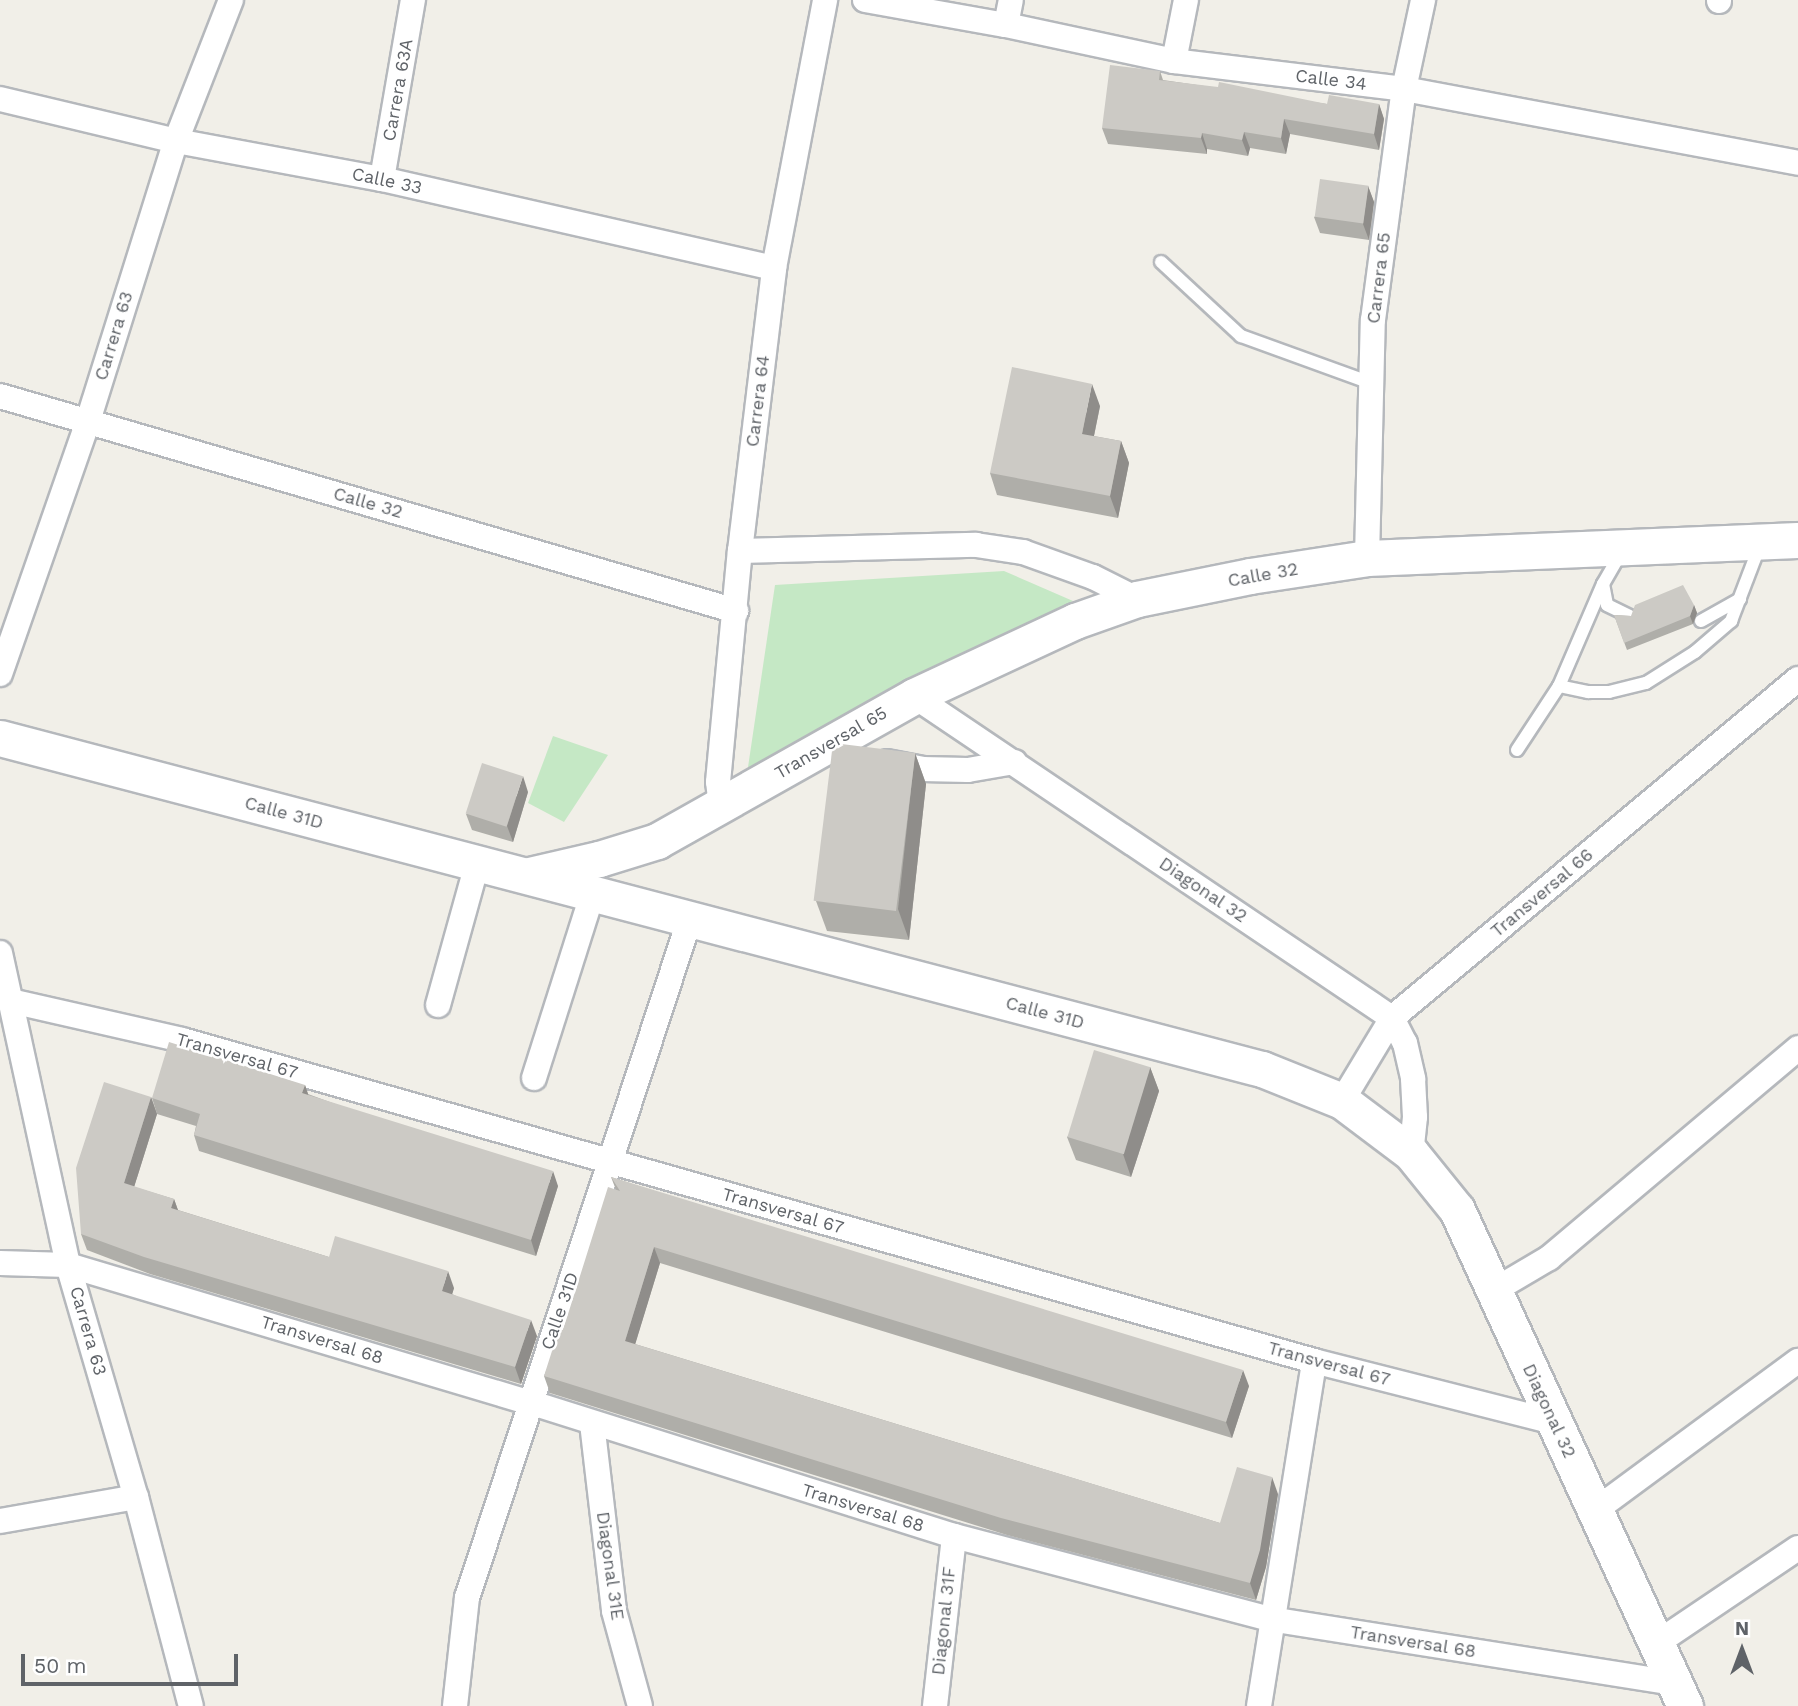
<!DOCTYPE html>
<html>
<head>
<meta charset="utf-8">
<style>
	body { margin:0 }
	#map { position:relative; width:1798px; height:1706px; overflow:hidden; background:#f1efe8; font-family:"Work Sans",sans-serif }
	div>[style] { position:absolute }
	.green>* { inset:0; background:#c5e8c5 }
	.roads { filter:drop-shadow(2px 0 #b5b8bc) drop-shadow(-2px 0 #b5b8bc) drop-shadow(0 2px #b5b8bc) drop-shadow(0 -2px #b5b8bc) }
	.lane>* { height:12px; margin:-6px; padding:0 6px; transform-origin:6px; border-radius:6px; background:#fff }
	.street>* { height:24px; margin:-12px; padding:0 12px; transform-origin:12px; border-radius:12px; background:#fff }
	.secondary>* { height:35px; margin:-17.5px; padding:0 17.5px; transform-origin:17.5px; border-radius:17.5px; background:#fff }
	.wall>* { inset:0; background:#afaea9 }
	.shaded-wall>* { inset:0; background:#8f8d8a }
	.building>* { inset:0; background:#cccac5; transform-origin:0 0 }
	span { translate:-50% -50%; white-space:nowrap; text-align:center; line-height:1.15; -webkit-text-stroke:5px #fff; paint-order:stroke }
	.street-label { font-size:18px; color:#5f6368 }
	.north { position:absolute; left:1707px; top:1615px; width:70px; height:70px; -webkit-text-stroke:5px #fff; paint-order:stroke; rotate:0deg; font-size:19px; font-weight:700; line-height:28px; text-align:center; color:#5f6368 }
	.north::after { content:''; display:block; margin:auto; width:24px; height:32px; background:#5f6368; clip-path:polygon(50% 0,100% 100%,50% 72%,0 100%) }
	.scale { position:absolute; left:21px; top:1654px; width:217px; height:32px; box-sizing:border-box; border:4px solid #5f6368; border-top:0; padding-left:9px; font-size:21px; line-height:24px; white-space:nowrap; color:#5f6368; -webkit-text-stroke:5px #fff; paint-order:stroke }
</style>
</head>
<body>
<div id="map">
	<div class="green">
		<div style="clip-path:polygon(1004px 571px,1073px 601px,747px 774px,775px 585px)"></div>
		<div style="clip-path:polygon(553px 736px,608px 755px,564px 822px,528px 803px)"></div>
	</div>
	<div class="roads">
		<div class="lane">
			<div style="left:1161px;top:262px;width:109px;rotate:42.8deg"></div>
			<div style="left:1241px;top:336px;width:138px;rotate:19.9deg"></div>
			<div style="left:1603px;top:584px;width:21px;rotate:79deg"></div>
			<div style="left:1607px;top:605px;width:25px;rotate:26deg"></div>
			<div style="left:1701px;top:621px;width:45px;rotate:-29.4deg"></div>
			<div style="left:1559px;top:686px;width:30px;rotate:12deg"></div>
			<div style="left:1588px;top:692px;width:21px"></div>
			<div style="left:1609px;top:692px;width:38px;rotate:-14deg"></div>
			<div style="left:1646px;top:683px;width:58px;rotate:-32.3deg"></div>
			<div style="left:1695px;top:652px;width:48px;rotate:-40.7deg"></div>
			<div style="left:1731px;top:621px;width:81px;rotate:-69.1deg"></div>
			<div style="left:1517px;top:750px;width:77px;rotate:-56.7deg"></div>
			<div style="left:1559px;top:686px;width:111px;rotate:-66.7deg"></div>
			<div style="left:1603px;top:584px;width:36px;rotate:-60deg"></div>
		</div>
		<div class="street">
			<div style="left:865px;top:0;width:143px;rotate:10.1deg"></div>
			<div style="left:1006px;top:25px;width:172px;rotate:12.1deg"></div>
			<div style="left:1174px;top:61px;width:232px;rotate:6.9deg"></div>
			<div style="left:1404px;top:89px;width:401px;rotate:10.6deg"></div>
			<div style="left:1719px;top:1px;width:1px;rotate:-90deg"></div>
			<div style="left:1006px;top:25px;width:25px;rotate:-79deg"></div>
			<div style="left:1174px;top:61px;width:62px;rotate:-78.9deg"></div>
			<div style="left:0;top:99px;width:181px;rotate:13.4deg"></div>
			<div style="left:176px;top:141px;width:209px;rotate:10.5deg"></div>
			<div style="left:382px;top:179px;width:402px;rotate:12.8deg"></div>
			<div style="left:382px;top:179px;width:182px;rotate:-80.2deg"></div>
			<div style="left:0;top:396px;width:767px;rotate:16.28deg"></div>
			<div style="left:740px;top:551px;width:236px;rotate:-1.5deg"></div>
			<div style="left:976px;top:545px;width:48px;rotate:8.5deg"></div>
			<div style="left:1023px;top:552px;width:74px;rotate:19.7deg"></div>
			<div style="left:1093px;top:577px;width:49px;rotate:26.6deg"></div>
			<div style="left:1367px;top:558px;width:238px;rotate:-88.6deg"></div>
			<div style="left:1373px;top:320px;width:233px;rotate:-82.4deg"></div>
			<div style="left:1404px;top:89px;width:91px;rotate:-77.9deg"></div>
			<div style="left:0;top:674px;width:268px;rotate:-70.8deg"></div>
			<div style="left:88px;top:421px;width:294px;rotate:-72.6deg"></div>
			<div style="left:176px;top:141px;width:151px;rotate:-68.7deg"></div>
			<div style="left:914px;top:696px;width:576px;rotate:33.97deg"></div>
			<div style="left:1392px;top:1018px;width:28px;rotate:63deg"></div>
			<div style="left:1405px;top:1043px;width:37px;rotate:77deg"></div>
			<div style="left:1413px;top:1079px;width:38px;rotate:87deg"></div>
			<div style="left:1415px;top:1117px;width:36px;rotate:96deg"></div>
			<div style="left:887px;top:762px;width:36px;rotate:11deg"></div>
			<div style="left:922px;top:769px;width:46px;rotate:1.2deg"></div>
			<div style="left:968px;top:770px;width:47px;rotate:-9.9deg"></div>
			<div style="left:721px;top:806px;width:24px;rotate:-97deg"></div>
			<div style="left:718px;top:782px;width:232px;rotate:-84.6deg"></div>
			<div style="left:740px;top:551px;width:285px;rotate:-83.1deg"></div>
			<div style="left:774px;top:268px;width:273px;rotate:-79.2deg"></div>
			<div style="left:0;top:953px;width:319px;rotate:77.7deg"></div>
			<div style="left:68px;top:1265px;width:242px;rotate:73.7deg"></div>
			<div style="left:136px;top:1497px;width:216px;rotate:75.3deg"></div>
			<div style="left:11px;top:1001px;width:175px;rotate:12.8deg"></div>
			<div style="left:182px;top:1040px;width:1177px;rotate:15.83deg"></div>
			<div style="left:1314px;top:1361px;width:248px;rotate:14.3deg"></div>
			<div style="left:438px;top:1005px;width:146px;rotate:-74.5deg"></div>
			<div style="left:534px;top:1078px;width:192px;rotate:-72.4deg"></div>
			<div style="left:1342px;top:1101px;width:97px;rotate:-58.9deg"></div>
			<div style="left:1392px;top:1018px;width:529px;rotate:-39.86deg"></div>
			<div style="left:0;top:1263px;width:68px;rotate:1.7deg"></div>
			<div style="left:68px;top:1265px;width:481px;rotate:16.6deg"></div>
			<div style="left:529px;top:1402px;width:446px;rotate:17.5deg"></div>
			<div style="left:954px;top:1536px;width:327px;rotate:14.7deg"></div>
			<div style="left:1270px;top:1619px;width:409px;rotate:9deg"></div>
			<div style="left:1493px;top:1291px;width:65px;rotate:-30.5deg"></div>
			<div style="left:1549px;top:1258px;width:326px;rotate:-40.1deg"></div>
			<div style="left:592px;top:1423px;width:189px;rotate:83.3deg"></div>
			<div style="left:614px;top:1611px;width:98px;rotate:74.7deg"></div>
			<div style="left:1597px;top:1509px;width:250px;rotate:-36.4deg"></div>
			<div style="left:0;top:1521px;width:138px;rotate:-10deg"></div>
			<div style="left:1657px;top:1643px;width:170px;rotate:-34deg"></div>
			<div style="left:455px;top:1706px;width:109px;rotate:-83.7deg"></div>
			<div style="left:467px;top:1598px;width:712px;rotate:-71.84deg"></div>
			<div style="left:935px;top:1706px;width:171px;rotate:-83.6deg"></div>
			<div style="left:1259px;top:1706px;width:349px;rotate:-80.9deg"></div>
		</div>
		<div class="secondary">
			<div style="left:0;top:738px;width:1305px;rotate:14.7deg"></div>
			<div style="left:1262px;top:1069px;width:86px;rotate:21.8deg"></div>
			<div style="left:1342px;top:1101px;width:86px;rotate:37deg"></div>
			<div style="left:1411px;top:1153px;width:73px;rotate:51.1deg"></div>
			<div style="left:1457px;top:1210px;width:546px;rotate:65.31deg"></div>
			<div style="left:529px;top:875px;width:72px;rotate:-12.9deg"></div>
			<div style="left:599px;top:859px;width:61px;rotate:-17.2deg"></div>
			<div style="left:657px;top:841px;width:295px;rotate:-29.4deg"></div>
			<div style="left:914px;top:696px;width:178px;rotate:-25deg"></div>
			<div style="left:1075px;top:621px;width:66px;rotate:-19.5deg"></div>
			<div style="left:1137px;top:599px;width:115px;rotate:-11.5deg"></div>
			<div style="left:1250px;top:576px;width:118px;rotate:-8.7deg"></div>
			<div style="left:1367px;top:558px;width:431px;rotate:-2.4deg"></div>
		</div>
	</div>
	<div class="wall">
		<div style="clip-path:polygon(1160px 71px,1163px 80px,1327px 104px,1379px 104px,1384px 119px,1379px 150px,1290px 134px,1286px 154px,1250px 148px,1248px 156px,1207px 149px,1207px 154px,1108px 144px,1102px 128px)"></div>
		<div style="clip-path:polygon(1368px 186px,1374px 202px,1369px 240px,1320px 233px,1314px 217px)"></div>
		<div style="clip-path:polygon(1100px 406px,1094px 436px,1121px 441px,1129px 463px,1118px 518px,997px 495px,990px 473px)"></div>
		<div style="clip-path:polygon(1694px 605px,1697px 613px,1693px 624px,1627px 650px,1614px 615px,1631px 616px)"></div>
		<div style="clip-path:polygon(915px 753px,926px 784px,909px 940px,827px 931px,816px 901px)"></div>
		<div style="clip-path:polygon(528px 792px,513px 842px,472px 830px,466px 814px)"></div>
		<div style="clip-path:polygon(1150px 1067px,1159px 1091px,1131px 1177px,1076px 1160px,1067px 1137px)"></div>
		<div style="clip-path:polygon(305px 1085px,308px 1094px,558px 1186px,536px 1256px,199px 1151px,194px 1135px,196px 1126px,157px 1114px,152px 1098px)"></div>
		<div style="clip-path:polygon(151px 1097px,157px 1114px,134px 1187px,174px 1199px,178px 1210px,329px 1257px,454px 1288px,452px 1294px,537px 1336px,521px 1384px,150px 1274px,87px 1250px,81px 1234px)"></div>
		<div style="clip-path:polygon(611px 1177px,1249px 1386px,1232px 1438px,660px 1263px,635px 1344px,1220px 1523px,1278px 1494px,1266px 1567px,1256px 1600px,1007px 1535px,550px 1393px,544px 1376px,563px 1330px,616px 1190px)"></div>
	</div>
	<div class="shaded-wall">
		<div style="clip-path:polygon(1379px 104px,1384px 119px,1379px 150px,1374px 134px)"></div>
		<div style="clip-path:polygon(1284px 119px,1290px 134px,1286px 154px,1281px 138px)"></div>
		<div style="clip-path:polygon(1244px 132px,1250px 148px,1248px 156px,1242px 140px)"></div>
		<div style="clip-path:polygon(1202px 133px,1207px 149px,1207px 154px,1201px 138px)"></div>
		<div style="clip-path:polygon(1368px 186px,1374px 202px,1369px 240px,1363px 224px)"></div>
		<div style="clip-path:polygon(1092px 384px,1100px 406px,1090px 455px,1082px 434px)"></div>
		<div style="clip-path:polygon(1121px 441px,1129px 463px,1118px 518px,1110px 496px)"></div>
		<div style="clip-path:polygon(1694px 605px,1697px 613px,1693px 624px,1690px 616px)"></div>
		<div style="clip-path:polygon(915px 753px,926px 784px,909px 940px,898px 909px)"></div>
		<div style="clip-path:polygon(523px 776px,528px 792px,513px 842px,507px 826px)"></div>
		<div style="clip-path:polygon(1150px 1067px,1159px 1091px,1131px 1177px,1123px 1154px)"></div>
		<div style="clip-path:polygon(305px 1085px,310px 1100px,302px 1093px)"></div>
		<div style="clip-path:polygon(151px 1097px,157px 1114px,130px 1200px,124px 1183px)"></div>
		<div style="clip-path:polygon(553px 1171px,558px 1186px,536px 1256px,531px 1240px)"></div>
		<div style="clip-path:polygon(174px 1199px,180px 1216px,171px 1208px)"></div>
		<div style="clip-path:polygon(654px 1247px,660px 1263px,631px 1358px,625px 1341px)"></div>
		<div style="clip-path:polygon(448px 1271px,454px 1288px,448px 1308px,442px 1291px)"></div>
		<div style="clip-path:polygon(531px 1320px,537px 1336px,521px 1384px,515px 1367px)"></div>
		<div style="clip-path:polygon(1243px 1370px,1249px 1386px,1232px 1438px,1226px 1422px)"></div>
		<div style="clip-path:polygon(1272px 1477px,1278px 1494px,1266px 1567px,1256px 1600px,1250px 1583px)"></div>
	</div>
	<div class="building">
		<div style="clip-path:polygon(1110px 65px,1160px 71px,1159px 80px,1218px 87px,1219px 82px,1327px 104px,1329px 95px,1379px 104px,1374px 134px,1284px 119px,1281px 138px,1244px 132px,1242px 140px,1202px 133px,1201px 138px,1102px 128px)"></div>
		<div style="left:1320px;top:179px;width:49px;height:38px;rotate:8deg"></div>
		<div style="clip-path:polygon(1012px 367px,1092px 384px,1082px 434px,1121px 441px,1110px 496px,990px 473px)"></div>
		<div style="clip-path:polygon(1683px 585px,1694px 605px,1690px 616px,1624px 643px,1614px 615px,1631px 616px,1635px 605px)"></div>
		<div style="left:833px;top:743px;width:83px;height:159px;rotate:7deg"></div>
		<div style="left:482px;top:763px;width:43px;height:53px;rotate:18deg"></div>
		<div style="clip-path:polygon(169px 1042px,305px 1085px,302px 1093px,553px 1171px,531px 1240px,194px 1135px,200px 1114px,152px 1098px)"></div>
		<div style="left:1094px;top:1050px;width:59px;height:91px;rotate:17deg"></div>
		<div style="clip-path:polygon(104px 1082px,151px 1097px,124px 1183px,174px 1199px,171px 1208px,329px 1257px,335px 1236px,448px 1271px,442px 1291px,531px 1320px,515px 1367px,144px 1257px,81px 1234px,76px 1168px)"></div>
		<div style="clip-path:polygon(611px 1177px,1243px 1370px,1226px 1422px,654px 1247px,625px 1341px,1220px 1523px,1237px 1467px,1272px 1477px,1260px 1550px,1250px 1583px,1001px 1518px,544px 1376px,559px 1329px,563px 1330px,608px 1187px,620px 1191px)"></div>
	</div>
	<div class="street-label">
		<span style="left:1331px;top:80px;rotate:7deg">Calle 34</span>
		<span style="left:398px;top:90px;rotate:-80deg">Carrera 63A</span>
		<span style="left:387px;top:181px;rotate:12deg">Calle 33</span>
		<span style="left:1379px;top:278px;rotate:-83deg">Carrera 65</span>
		<span style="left:114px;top:336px;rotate:-73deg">Carrera 63</span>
		<span style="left:758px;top:401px;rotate:-83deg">Carrera 64</span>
		<span style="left:368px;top:503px;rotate:16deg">Calle 32</span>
		<span style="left:1263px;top:575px;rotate:-10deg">Calle 32</span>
		<span style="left:831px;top:743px;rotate:-30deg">Transversal 65</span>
		<span style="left:284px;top:813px;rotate:15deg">Calle 31D</span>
		<span style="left:1203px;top:890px;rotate:34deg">Diagonal 32</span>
		<span style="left:1542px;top:893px;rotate:-40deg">Transversal 66</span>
		<span style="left:1045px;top:1013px;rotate:15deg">Calle 31D</span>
		<span style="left:237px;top:1056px;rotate:16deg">Transversal 67</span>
		<span style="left:783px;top:1211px;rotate:16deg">Transversal 67</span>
		<span style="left:560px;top:1311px;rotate:-71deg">Calle 31D</span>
		<span style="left:88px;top:1331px;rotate:74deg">Carrera 63</span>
		<span style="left:322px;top:1340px;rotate:17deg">Transversal 68</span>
		<span style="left:1329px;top:1364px;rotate:15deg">Transversal 67</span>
		<span style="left:1549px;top:1411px;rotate:65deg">Diagonal 32</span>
		<span style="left:863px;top:1508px;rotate:17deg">Transversal 68</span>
		<span style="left:610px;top:1566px;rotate:82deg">Diagonal 31E</span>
		<span style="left:944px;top:1621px;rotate:-84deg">Diagonal 31F</span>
		<span style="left:1413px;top:1642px;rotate:9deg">Transversal 68</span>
	</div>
	<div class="north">N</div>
	<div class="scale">50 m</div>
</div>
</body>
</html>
